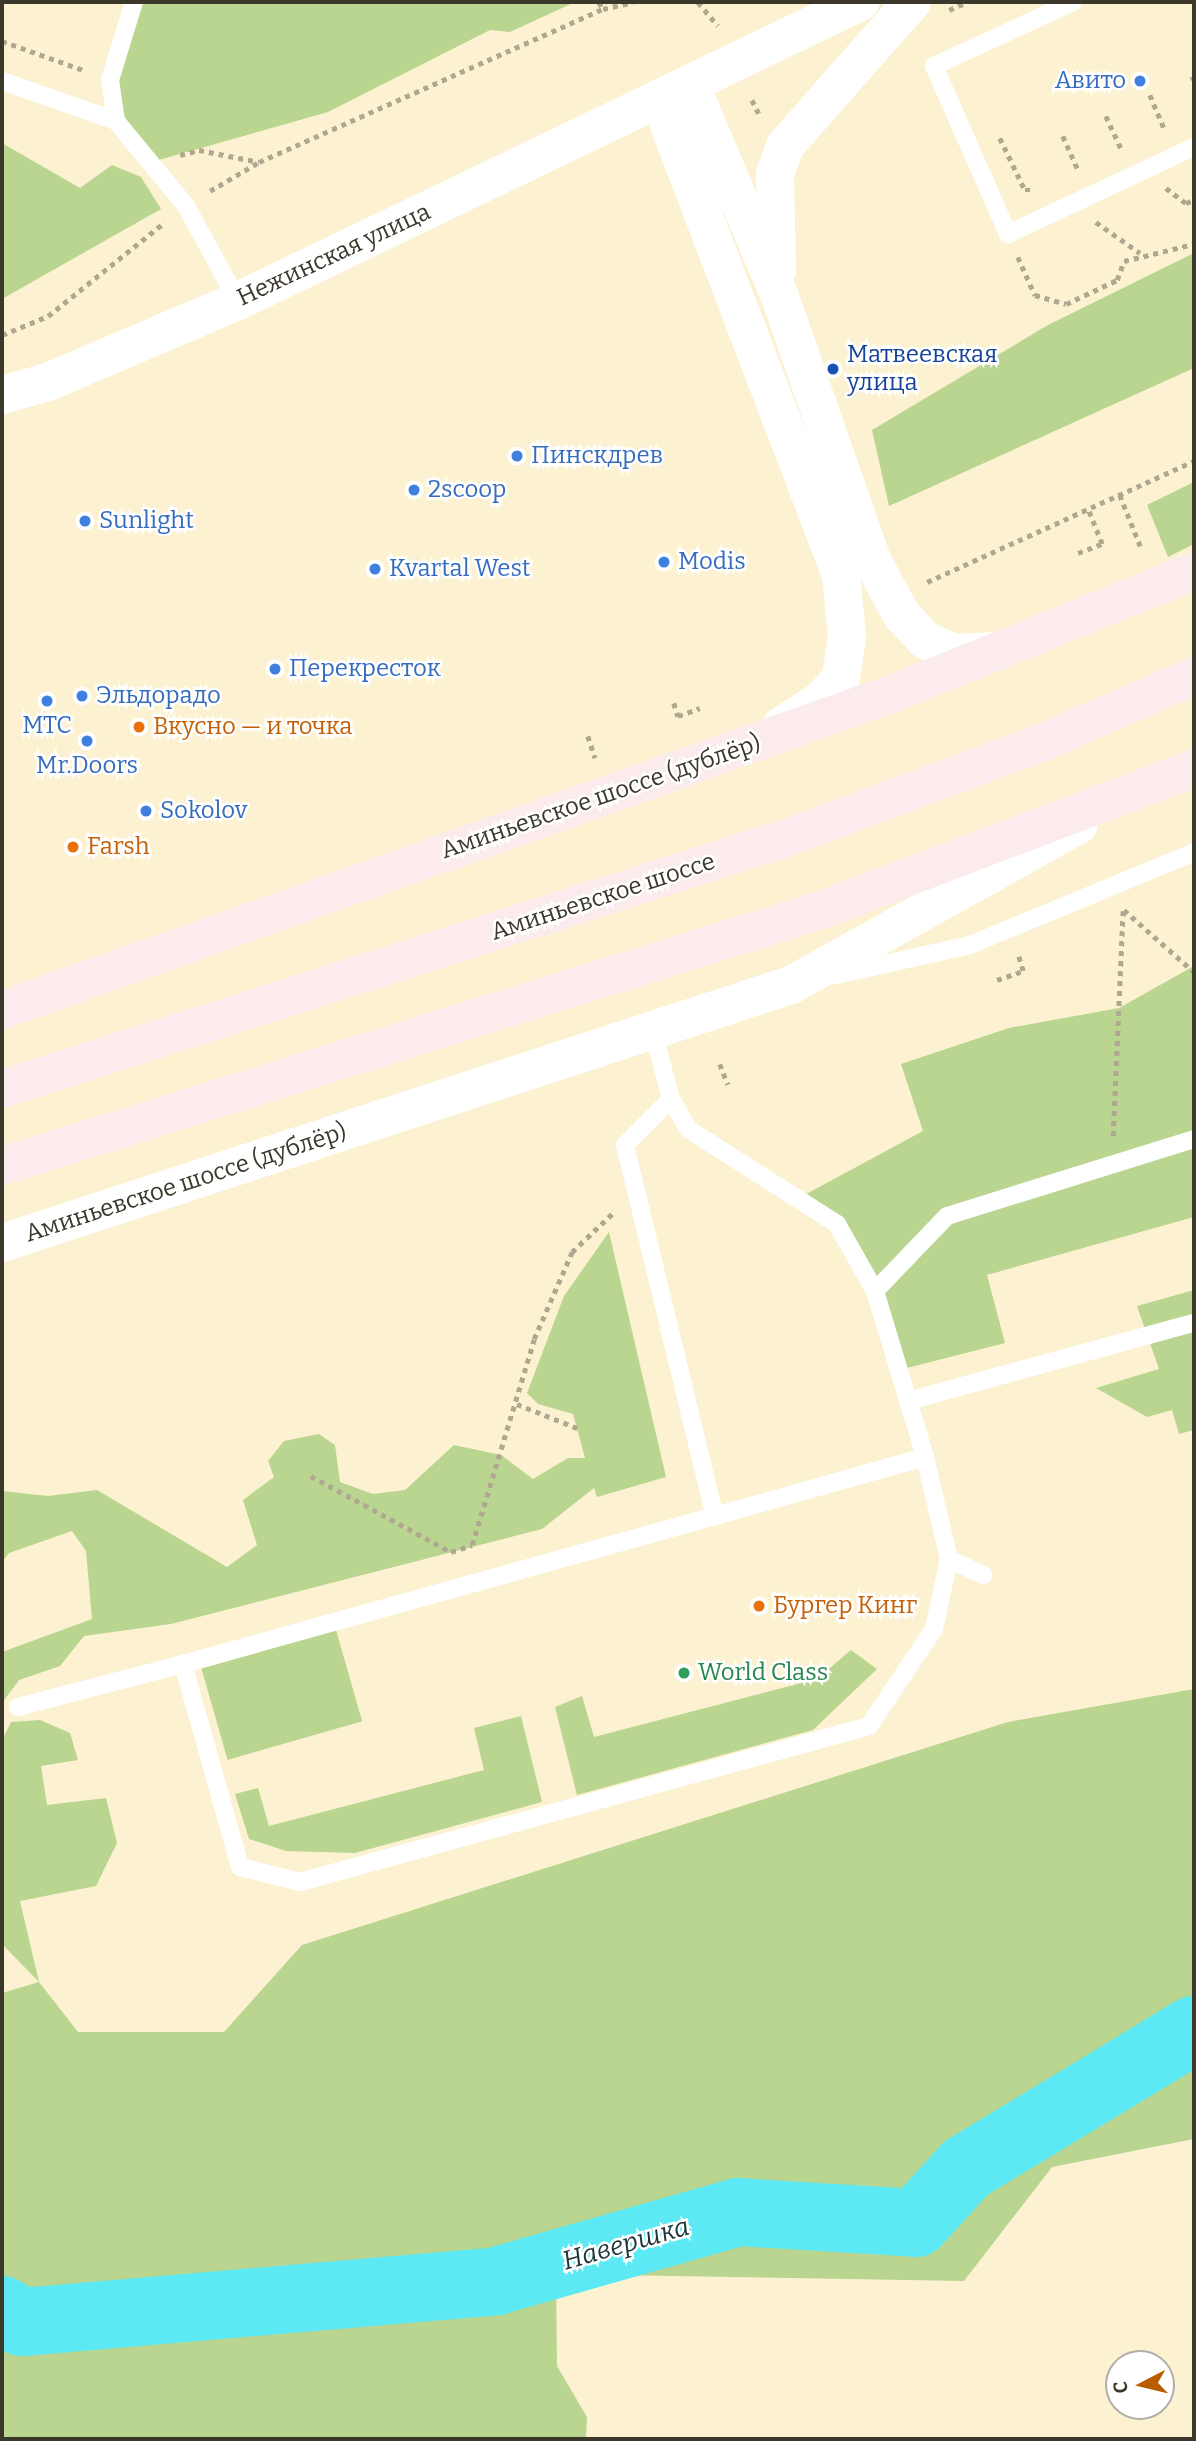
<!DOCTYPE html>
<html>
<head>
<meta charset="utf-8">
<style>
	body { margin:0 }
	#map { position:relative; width:1196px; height:2441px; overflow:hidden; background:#fcf2d2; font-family:Bitter,serif }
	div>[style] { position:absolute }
	.green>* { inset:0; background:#b9d58f; transform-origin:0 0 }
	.river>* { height:68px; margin:-34px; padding:0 34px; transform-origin:34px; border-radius:34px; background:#5ce9f3 }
	.path>* { height:4.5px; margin-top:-2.25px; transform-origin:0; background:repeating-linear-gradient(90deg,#afa78f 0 5px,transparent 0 10px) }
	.service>* { height:18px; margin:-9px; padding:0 9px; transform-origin:9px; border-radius:9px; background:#fff }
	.tertiary>* { height:38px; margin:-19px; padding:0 19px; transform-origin:19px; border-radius:19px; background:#fff }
	.secondary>* { height:38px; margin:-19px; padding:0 19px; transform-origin:19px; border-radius:19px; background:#fcebed }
	.dots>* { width:19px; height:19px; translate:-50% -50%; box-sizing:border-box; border:4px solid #fff; border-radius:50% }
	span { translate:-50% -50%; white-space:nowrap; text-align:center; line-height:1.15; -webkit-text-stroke:5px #fff; paint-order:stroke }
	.shop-label { font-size:24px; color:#366cbe }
	.right { translate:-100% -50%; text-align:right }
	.left { translate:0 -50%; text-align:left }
	.street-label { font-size:24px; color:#3b372b }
	.transit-label { font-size:24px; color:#164399 }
	.food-label { font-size:24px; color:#c56008 }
	.leisure-label { font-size:24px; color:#27864d }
	.water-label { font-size:26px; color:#1d3537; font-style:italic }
	.frame { position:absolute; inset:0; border:4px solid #3b372b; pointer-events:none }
	.north { position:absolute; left:1105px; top:2350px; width:70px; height:70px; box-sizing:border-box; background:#fff; border:2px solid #b1afaa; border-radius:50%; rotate:263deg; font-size:19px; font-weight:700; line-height:28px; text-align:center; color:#3b372b }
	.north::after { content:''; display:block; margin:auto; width:24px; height:32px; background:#b85d00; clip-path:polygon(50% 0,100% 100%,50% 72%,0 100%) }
</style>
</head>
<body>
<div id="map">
	<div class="green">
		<div style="clip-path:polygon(134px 2px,575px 2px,510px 32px,490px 30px,328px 112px,155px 161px,116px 121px,110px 80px)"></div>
		<div style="clip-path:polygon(2px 143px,80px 188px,112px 165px,141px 177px,161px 209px,2px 299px)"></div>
		<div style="clip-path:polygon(1194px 253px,1194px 368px,889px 506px,872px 430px,1048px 325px)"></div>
		<div style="clip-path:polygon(1194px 482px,1194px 544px,1168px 557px,1147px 505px)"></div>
		<div style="clip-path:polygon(1194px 966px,1194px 1217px,987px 1275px,1005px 1343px,899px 1370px,875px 1291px,837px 1224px,797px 1199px,923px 1131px,901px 1064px,1009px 1028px,1119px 1008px)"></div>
		<div style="clip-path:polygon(609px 1232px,666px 1477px,597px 1497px,594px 1488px,542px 1529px,171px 1624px,84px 1636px,60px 1666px,19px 1680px,2px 1703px,2px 1652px,92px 1619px,86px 1551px,72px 1531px,9px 1553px,2px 1562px,2px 1491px,48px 1496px,97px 1490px,227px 1567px,257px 1545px,243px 1500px,274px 1477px,268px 1461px,284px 1441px,319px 1434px,335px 1445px,340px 1482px,373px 1494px,405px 1490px,454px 1445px,501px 1455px,533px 1479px,568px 1458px,585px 1458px,573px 1414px,538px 1404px,527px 1393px,564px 1296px)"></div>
		<div style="clip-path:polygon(1194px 1290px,1194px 1430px,1179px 1434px,1172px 1410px,1147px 1417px,1096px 1388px,1159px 1369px,1137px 1306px)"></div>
		<div style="left:336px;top:1630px;width:95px;height:140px;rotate:74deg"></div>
		<div style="clip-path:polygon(851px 1650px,877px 1669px,813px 1730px,577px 1795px,555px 1707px,582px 1696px,594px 1737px,817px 1679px)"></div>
		<div style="clip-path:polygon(1194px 1689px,1194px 2139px,1052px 2167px,964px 2281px,556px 2274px,557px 2366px,587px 2417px,586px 2439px,2px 2439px,2px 1993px,39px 1982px,2px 1944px,2px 1740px,11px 1722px,40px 1720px,70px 1733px,78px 1760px,41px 1766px,47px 1805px,106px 1798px,117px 1843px,96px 1886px,20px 1901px,39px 1982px,78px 2032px,224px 2032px,302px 1945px,1008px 1722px)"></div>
		<div style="clip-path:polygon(521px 1716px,542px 1802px,355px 1853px,286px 1851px,249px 1839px,235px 1794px,258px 1788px,269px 1826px,484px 1770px,474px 1728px)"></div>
	</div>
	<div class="river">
		<div style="left:2px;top:2310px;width:23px;rotate:31deg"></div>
		<div style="left:22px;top:2322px;width:476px;rotate:-4.9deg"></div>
		<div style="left:496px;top:2281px;width:252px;rotate:-15.9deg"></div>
		<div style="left:738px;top:2212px;width:178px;rotate:3.5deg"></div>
		<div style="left:916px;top:2223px;width:74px;rotate:-47.7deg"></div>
		<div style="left:966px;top:2168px;width:267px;rotate:-31.2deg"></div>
	</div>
	<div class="path">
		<div style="left:599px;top:2px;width:8px;rotate:60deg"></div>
		<div style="left:698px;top:2px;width:31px;rotate:50deg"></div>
		<div style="left:949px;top:10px;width:20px;rotate:-24deg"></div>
		<div style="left:2px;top:41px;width:86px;rotate:19.7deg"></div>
		<div style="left:1192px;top:76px;width:4px;rotate:63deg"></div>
		<div style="left:1150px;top:95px;width:39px;rotate:67deg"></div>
		<div style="left:752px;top:100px;width:18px;rotate:63deg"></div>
		<div style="left:1106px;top:116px;width:40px;rotate:65deg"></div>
		<div style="left:1063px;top:136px;width:37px;rotate:66deg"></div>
		<div style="left:1000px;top:138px;width:58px;rotate:64.3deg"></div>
		<div style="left:1025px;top:190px;width:7px"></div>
		<div style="left:180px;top:155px;width:20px;rotate:-15deg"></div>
		<div style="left:199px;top:150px;width:61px;rotate:11.3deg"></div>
		<div style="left:1166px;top:188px;width:25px;rotate:37deg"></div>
		<div style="left:1186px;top:203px;width:9px;rotate:-21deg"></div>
		<div style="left:210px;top:191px;width:57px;rotate:-30.6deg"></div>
		<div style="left:259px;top:162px;width:376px;rotate:-24deg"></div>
		<div style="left:603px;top:9px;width:31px;rotate:-13deg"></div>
		<div style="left:1096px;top:222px;width:54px;rotate:35.2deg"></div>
		<div style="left:1018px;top:257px;width:42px;rotate:65.9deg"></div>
		<div style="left:1035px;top:295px;width:32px;rotate:16deg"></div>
		<div style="left:1066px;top:304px;width:56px;rotate:-25.2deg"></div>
		<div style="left:1117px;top:280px;width:20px;rotate:-70deg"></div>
		<div style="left:1124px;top:261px;width:72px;rotate:-13.7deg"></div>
		<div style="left:2px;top:335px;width:50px;rotate:-22.4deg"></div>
		<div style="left:48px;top:316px;width:150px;rotate:-38.8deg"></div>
		<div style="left:1120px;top:495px;width:59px;rotate:68.2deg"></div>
		<div style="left:1078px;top:553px;width:26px;rotate:-21deg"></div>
		<div style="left:1102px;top:544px;width:37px;rotate:-112deg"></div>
		<div style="left:927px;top:582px;width:293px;rotate:-24.4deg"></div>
		<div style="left:674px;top:703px;width:14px;rotate:73deg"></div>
		<div style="left:678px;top:716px;width:23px;rotate:-20deg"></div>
		<div style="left:588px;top:736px;width:23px;rotate:72deg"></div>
		<div style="left:1124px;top:910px;width:94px;rotate:41.5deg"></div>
		<div style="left:997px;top:980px;width:28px;rotate:-19deg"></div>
		<div style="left:1023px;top:971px;width:17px;rotate:-107deg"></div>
		<div style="left:720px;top:1064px;width:22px;rotate:69deg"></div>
		<div style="left:1113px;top:1136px;width:225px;rotate:-87.5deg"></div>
		<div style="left:517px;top:1404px;width:65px;rotate:21.8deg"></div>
		<div style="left:311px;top:1476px;width:159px;rotate:28.5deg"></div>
		<div style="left:451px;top:1552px;width:22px;rotate:-18deg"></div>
		<div style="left:472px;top:1545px;width:215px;rotate:-73.2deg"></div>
		<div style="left:534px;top:1339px;width:95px;rotate:-66.4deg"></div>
		<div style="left:572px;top:1252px;width:58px;rotate:-43.6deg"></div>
	</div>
	<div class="service">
		<div style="left:1073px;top:2px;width:153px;rotate:155.3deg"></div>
		<div style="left:934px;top:66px;width:184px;rotate:66.2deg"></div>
		<div style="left:1008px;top:234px;width:205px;rotate:-25.1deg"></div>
		<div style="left:2px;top:81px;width:121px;rotate:19.3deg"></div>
		<div style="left:116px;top:121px;width:110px;rotate:50.5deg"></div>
		<div style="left:186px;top:206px;width:108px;rotate:61.3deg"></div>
		<div style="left:116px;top:121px;width:41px;rotate:-98.3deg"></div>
		<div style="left:110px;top:80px;width:82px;rotate:-72.9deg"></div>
		<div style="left:836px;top:975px;width:137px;rotate:-12.6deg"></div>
		<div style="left:970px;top:945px;width:243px;rotate:-22.5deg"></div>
		<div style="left:653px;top:1031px;width:70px;rotate:75.2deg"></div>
		<div style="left:671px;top:1099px;width:65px;rotate:135deg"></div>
		<div style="left:625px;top:1145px;width:382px;rotate:76.4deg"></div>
		<div style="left:715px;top:1516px;width:218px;rotate:-15.7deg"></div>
		<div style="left:925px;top:1457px;width:105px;rotate:76.8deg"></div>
		<div style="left:949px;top:1559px;width:38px;rotate:25deg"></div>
		<div style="left:671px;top:1099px;width:34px;rotate:60deg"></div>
		<div style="left:688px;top:1129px;width:177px;rotate:32.5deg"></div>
		<div style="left:837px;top:1224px;width:77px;rotate:60.4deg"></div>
		<div style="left:875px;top:1291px;width:173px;rotate:73.2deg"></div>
		<div style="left:875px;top:1291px;width:104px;rotate:-46.2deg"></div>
		<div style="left:947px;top:1216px;width:259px;rotate:-17.3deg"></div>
		<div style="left:908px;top:1401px;width:296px;rotate:-15.3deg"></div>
		<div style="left:715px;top:1516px;width:552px;rotate:164.45deg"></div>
		<div style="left:183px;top:1664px;width:211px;rotate:74.3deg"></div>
		<div style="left:240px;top:1867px;width:62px;rotate:14deg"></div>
		<div style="left:300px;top:1882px;width:590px;rotate:-15.33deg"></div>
		<div style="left:869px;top:1726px;width:117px;rotate:-56.2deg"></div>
		<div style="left:934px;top:1629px;width:72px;rotate:-77.9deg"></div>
		<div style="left:18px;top:1707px;width:171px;rotate:-14.6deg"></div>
	</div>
	<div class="tertiary">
		<div style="left:690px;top:84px;width:231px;rotate:67.1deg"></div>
		<div style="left:780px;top:297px;width:281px;rotate:70.7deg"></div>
		<div style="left:873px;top:562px;width:59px;rotate:61.7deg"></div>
		<div style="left:901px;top:614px;width:35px;rotate:47deg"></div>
		<div style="left:925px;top:640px;width:32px;rotate:24deg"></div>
		<div style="left:954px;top:653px;width:45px;rotate:-2.5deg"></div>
		<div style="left:659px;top:99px;width:510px;rotate:69.08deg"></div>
		<div style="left:841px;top:575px;width:61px;rotate:84.4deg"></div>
		<div style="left:847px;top:636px;width:42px;rotate:98.1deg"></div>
		<div style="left:841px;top:678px;width:31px;rotate:132deg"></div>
		<div style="left:820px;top:701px;width:46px;rotate:147.3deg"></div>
		<div style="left:777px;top:270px;width:96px;rotate:-91.2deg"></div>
		<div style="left:775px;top:174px;width:30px;rotate:-70deg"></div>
		<div style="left:785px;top:146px;width:192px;rotate:-48.6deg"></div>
		<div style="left:2px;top:395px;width:48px;rotate:-15.8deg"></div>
		<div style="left:48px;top:382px;width:207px;rotate:-23.1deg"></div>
		<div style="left:238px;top:301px;width:690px;rotate:-25.67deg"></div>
		<div style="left:2px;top:1243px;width:830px;rotate:-18.11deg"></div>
		<div style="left:791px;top:985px;width:329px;rotate:-29.1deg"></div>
	</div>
	<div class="secondary">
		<div style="left:2px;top:1010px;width:947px;rotate:-19.56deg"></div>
		<div style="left:894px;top:693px;width:324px;rotate:-22.1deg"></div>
		<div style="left:2px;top:1089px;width:830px;rotate:-17.76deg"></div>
		<div style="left:792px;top:836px;width:268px;rotate:-20.5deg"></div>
		<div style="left:1043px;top:742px;width:165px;rotate:-23.6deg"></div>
		<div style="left:2px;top:1166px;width:858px;rotate:-17.36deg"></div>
		<div style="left:821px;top:910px;width:399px;rotate:-20.8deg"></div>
	</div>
	<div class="dots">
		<div style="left:1140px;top:81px;background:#3f7fe0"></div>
		<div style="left:833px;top:369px;background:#1a4fb4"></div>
		<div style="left:517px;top:456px;background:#3f7fe0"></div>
		<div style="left:414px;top:490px;background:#3f7fe0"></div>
		<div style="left:85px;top:521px;background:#3f7fe0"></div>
		<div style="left:664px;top:562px;background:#3f7fe0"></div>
		<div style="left:375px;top:569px;background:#3f7fe0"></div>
		<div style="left:275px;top:669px;background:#3f7fe0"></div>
		<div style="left:82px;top:696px;background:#3f7fe0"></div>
		<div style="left:47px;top:701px;background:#3f7fe0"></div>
		<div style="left:139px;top:727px;background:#e8710a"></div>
		<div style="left:87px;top:741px;background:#3f7fe0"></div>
		<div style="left:146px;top:811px;background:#3f7fe0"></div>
		<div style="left:73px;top:847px;background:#e8710a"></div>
		<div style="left:759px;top:1606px;background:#e8710a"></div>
		<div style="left:684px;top:1673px;background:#2e9e5b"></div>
	</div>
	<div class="shop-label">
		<span class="right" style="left:1126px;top:81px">Авито</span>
		<span class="left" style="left:531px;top:456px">Пинскдрев</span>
		<span class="left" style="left:428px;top:490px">2scoop</span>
		<span class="left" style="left:99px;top:521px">Sunlight</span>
		<span class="left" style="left:678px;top:562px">Modis</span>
		<span class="left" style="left:389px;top:569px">Kvartal West</span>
		<span class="left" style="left:289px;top:669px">Перекресток</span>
		<span class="left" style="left:96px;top:696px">Эльдорадо</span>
		<span style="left:47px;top:726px">МТС</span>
		<span style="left:87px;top:766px">Mr.Doors</span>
		<span class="left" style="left:160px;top:811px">Sokolov</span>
	</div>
	<div class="street-label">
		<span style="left:334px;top:255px;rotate:-25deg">Нежинская улица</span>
		<span style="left:601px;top:797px;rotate:-19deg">Аминьевское шоссе (дублёр)</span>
		<span style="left:603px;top:897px;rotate:-18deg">Аминьевское шоссе</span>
		<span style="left:186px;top:1183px;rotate:-18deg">Аминьевское шоссе (дублёр)</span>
	</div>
	<div class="transit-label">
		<span class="left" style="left:847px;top:369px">Матвеевская<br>улица</span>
	</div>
	<div class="food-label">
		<span class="left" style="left:153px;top:727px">Вкусно — и точка</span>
		<span class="left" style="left:87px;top:847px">Farsh</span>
		<span class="left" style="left:773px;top:1606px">Бургер Кинг</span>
	</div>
	<div class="leisure-label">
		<span class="left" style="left:698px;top:1673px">World Class</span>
	</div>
	<div class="water-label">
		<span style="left:626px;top:2244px;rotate:-16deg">Навершка</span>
	</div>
	<div class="frame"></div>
	<div class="north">С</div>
</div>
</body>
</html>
